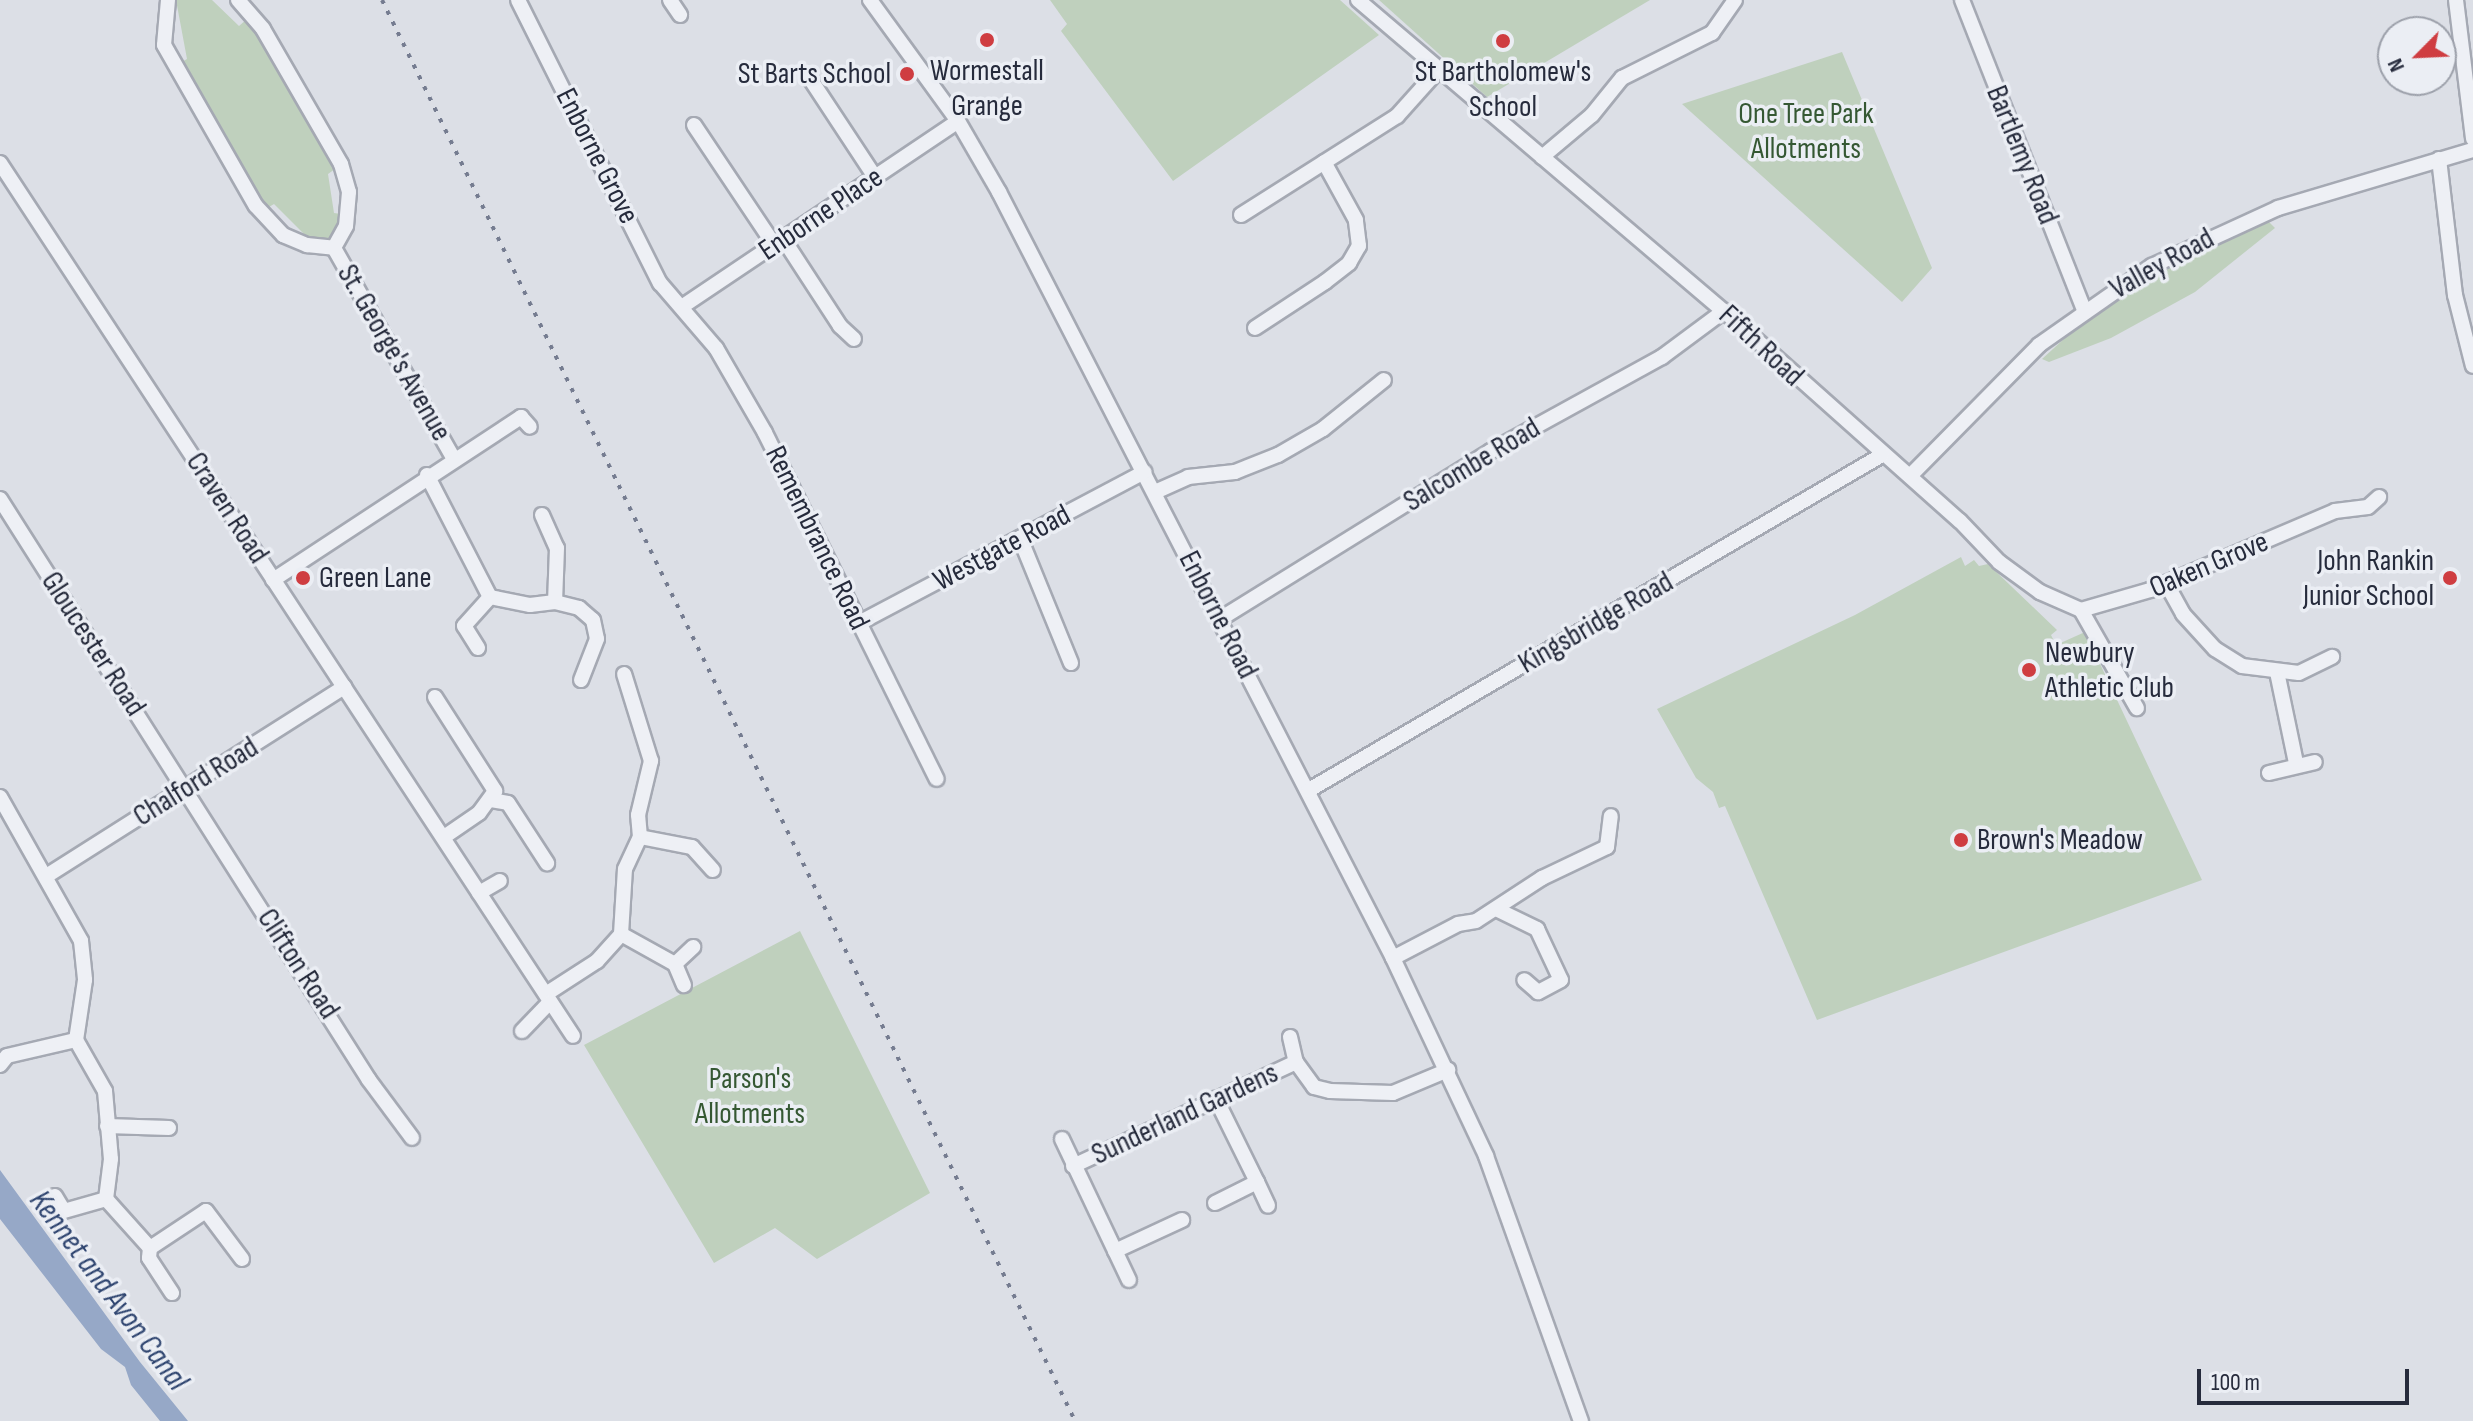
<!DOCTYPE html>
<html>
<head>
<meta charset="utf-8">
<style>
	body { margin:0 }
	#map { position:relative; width:2473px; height:1421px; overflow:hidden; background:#dcdfe6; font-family:"Sofia Sans Condensed",sans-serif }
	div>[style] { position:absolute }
	.green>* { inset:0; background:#bfd0bd }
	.water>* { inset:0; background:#96a8c7 }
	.roads { filter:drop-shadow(2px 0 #a5a9b3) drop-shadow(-2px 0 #a5a9b3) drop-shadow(0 2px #a5a9b3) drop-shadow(0 -2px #a5a9b3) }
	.minor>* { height:14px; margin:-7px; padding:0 7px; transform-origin:7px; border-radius:7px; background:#eef0f5 }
	.rail>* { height:4px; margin-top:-2px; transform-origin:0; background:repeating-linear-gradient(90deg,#757c90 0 4px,transparent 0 12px) }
	.dots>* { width:22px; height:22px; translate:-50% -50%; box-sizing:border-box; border:4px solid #ebeef4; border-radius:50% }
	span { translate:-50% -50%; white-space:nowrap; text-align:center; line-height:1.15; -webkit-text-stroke:7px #ebeef4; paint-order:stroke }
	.poi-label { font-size:30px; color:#262b3c }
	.right { translate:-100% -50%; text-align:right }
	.left { translate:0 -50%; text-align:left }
	.park-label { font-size:30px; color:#355833 }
	.street-label { font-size:30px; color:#262b3c }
	.water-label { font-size:32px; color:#2f4570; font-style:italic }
	.north { position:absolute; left:2377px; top:16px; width:80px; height:80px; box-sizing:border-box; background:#ebeef4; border:2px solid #9ca0aa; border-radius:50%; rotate:246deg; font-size:22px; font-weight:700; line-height:32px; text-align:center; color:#262b3c }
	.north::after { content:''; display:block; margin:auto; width:28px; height:36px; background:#cf3d41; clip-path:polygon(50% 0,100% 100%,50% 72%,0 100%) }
	.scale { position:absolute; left:2197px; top:1369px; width:212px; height:36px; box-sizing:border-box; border:4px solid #262b3c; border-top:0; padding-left:10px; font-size:24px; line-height:28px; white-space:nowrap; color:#262b3c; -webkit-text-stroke:6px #ebeef4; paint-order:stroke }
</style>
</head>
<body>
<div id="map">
	<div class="green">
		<div style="clip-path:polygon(176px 0,212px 0,239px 26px,247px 19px,335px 169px,328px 174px,334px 213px,341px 214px,330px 240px,311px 241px,274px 204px,264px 210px,178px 64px,187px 59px)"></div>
		<div style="clip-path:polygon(1050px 0,1340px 0,1379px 35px,1173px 181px,1061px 31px,1067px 24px)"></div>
		<div style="clip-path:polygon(1379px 0,1650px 0,1487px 97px)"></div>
		<div style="clip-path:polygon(1842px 52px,1932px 268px,1902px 302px,1682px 104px)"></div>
		<div style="clip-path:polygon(2267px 220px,2275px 228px,2195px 292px,2111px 338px,2049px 362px,2042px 359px,2088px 317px,2153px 274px)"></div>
		<div style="clip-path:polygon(1961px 557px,1965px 566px,1974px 560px,1979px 566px,1988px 564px,2057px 630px,2051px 635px,2056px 645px,2085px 632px,2202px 880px,1817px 1020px,1725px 806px,1719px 808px,1713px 792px,1696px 778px,1657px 709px,1855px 615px)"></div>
		<div style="clip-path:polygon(800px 931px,930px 1193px,817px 1259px,775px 1228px,714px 1263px,584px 1045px)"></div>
	</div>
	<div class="water">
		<div style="clip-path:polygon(0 1170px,140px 1362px,188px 1421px,160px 1421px,131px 1385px,125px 1367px,101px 1349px,0 1219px)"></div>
	</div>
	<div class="roads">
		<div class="minor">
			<div style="left:168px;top:0;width:45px;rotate:95.1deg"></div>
			<div style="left:164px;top:45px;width:185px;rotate:60.3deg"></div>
			<div style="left:256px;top:206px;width:40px;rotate:47deg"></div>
			<div style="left:283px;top:235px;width:26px;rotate:23deg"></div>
			<div style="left:307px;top:245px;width:27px;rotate:6deg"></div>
			<div style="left:238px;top:0;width:38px;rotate:49deg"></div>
			<div style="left:263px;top:29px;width:156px;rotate:60deg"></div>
			<div style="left:341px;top:164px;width:29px;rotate:74deg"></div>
			<div style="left:349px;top:192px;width:34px;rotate:95deg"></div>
			<div style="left:346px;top:226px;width:25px;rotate:119deg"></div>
			<div style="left:518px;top:0;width:317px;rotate:63.4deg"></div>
			<div style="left:660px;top:283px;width:86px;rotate:49.3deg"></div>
			<div style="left:716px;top:348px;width:98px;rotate:60deg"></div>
			<div style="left:765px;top:433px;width:386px;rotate:63.6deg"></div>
			<div style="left:670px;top:0;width:18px;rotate:56deg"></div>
			<div style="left:870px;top:0;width:150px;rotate:54deg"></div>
			<div style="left:958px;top:121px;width:82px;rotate:60deg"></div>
			<div style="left:999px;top:192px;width:861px;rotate:62.78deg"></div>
			<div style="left:1393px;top:958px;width:219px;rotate:64.8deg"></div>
			<div style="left:1486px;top:1156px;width:282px;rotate:70.3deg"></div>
			<div style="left:1358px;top:0;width:480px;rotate:40.4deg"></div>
			<div style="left:1724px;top:311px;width:316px;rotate:41.7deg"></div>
			<div style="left:1960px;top:521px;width:57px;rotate:46.4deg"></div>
			<div style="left:1999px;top:562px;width:51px;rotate:36.2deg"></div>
			<div style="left:2040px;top:592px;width:45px;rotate:23.7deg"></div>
			<div style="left:2081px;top:610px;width:113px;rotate:60.3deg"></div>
			<div style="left:1962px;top:0;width:332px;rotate:68.5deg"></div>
			<div style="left:2456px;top:0;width:140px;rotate:83deg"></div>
			<div style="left:809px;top:77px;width:120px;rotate:56.6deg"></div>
			<div style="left:694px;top:125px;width:146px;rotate:56.2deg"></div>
			<div style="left:1542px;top:157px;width:65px;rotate:-40deg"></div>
			<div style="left:1592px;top:115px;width:48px;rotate:-51deg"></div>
			<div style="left:1622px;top:78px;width:101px;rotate:-26.6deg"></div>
			<div style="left:1712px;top:33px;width:40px;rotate:-55.1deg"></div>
			<div style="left:2439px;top:159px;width:137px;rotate:83.3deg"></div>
			<div style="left:2455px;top:295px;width:73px;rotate:75.8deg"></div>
			<div style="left:0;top:163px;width:1044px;rotate:56.72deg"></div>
			<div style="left:1241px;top:215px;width:185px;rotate:-32.4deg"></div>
			<div style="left:1397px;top:116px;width:64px;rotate:-48.1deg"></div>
			<div style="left:784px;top:240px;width:103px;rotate:56.9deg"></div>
			<div style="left:840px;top:326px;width:19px;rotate:43deg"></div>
			<div style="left:334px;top:248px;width:243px;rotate:60.4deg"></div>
			<div style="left:683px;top:306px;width:331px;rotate:-33.9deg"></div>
			<div style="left:1255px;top:328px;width:84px;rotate:-33.3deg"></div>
			<div style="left:1325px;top:282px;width:31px;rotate:-38deg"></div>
			<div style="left:1349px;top:263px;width:20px;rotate:-60deg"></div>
			<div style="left:1359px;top:246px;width:26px;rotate:-97deg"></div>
			<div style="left:1356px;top:220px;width:66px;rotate:-118.9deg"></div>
			<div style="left:427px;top:475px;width:137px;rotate:62.7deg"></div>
			<div style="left:490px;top:597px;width:41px;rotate:11.3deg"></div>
			<div style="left:530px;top:605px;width:25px;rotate:-7deg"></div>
			<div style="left:1910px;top:476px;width:184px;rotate:-45.4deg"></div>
			<div style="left:2039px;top:345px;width:138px;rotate:-35deg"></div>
			<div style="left:2152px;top:266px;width:139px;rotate:-24.7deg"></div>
			<div style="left:2278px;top:208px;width:203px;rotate:-16.6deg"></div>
			<div style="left:1155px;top:492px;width:36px;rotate:-24deg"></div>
			<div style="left:1188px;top:477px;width:47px;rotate:-6.1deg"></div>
			<div style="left:1235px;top:472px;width:46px;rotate:-21.6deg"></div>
			<div style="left:1278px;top:455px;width:52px;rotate:-30deg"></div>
			<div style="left:1323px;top:429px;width:78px;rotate:-38.8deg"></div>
			<div style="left:0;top:499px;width:688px;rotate:57.58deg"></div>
			<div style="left:369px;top:1080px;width:72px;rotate:53.4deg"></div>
			<div style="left:542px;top:515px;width:36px;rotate:66deg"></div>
			<div style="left:557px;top:548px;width:54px;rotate:92.1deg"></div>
			<div style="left:555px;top:602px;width:25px;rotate:14deg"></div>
			<div style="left:579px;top:608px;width:18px;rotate:41deg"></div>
			<div style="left:593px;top:620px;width:19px;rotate:78deg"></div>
			<div style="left:597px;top:639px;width:44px;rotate:111.3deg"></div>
			<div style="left:1020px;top:538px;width:135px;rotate:67.8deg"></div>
			<div style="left:273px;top:580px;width:297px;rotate:-33.3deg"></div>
			<div style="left:521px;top:417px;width:13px;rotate:48deg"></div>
			<div style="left:2166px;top:583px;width:35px;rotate:61deg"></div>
			<div style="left:2183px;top:614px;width:47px;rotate:47.6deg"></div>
			<div style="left:2215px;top:649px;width:32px;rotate:32deg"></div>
			<div style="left:2242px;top:666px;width:57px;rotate:7deg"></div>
			<div style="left:2299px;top:673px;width:37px;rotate:-26deg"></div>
			<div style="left:2081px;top:610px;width:72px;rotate:-16.2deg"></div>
			<div style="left:2150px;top:590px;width:201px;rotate:-23.1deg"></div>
			<div style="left:2335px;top:511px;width:33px;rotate:-7deg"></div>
			<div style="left:2368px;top:507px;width:15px;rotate:-42deg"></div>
			<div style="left:1220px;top:619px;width:319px;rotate:-31.8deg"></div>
			<div style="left:1491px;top:451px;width:195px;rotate:-28.8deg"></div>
			<div style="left:1662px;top:357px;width:77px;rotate:-36.6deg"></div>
			<div style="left:859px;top:623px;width:323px;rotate:-27.9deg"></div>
			<div style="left:478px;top:648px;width:26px;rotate:-122deg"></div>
			<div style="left:464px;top:626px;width:39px;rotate:-48deg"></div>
			<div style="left:2277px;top:672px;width:93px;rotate:78.2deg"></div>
			<div style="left:435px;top:697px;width:112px;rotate:57.4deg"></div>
			<div style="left:495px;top:791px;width:27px;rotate:126deg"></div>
			<div style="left:479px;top:813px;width:42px;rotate:145.6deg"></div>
			<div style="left:2269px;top:773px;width:47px;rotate:-13.4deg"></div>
			<div style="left:1309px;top:790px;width:664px;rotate:-30.31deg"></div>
			<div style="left:0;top:797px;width:165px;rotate:60.6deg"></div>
			<div style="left:81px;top:941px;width:39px;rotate:84deg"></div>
			<div style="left:85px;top:980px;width:61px;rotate:98.5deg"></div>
			<div style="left:491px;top:800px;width:17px;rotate:10deg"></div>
			<div style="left:508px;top:803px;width:72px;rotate:57deg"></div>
			<div style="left:640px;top:837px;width:53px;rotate:10.9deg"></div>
			<div style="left:692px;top:847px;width:31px;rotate:48deg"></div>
			<div style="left:48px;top:875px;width:351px;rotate:-32.4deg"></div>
			<div style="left:479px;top:893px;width:24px;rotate:-30deg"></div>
			<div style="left:1496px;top:909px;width:46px;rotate:26deg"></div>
			<div style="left:1537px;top:929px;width:56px;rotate:64.8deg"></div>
			<div style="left:1561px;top:980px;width:26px;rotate:152deg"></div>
			<div style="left:1538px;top:992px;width:18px;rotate:-139deg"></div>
			<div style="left:621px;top:934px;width:62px;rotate:29.1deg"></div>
			<div style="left:675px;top:964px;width:23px;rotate:67deg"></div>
			<div style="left:1393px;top:958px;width:73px;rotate:-27.6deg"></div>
			<div style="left:1458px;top:924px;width:18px;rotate:-9deg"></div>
			<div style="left:1476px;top:921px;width:79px;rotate:-33.1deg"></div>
			<div style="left:1542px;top:878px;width:72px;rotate:-25.5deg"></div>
			<div style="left:1607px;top:847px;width:31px;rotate:-83deg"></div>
			<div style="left:675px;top:964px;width:25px;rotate:-43deg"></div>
			<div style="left:546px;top:994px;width:61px;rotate:-32.9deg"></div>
			<div style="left:597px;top:961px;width:36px;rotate:-48deg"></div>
			<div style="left:621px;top:934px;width:65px;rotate:-86.5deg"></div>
			<div style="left:625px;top:869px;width:35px;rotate:-65deg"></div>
			<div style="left:640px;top:837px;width:22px;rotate:-95deg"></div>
			<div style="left:638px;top:815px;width:56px;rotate:-76.5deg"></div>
			<div style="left:651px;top:761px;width:91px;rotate:-107.2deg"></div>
			<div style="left:522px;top:1031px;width:40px;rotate:-46deg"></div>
			<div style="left:1290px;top:1037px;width:26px;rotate:77deg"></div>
			<div style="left:1296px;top:1062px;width:31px;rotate:54deg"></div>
			<div style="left:1314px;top:1087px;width:16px;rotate:14deg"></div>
			<div style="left:1330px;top:1091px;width:63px;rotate:1.8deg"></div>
			<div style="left:1393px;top:1093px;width:60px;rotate:-22.7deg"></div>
			<div style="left:76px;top:1040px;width:59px;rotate:60.4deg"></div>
			<div style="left:105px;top:1091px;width:68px;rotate:85deg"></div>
			<div style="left:111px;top:1159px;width:40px;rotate:97.1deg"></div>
			<div style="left:106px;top:1199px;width:66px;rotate:48.1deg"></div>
			<div style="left:150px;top:1248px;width:10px;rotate:96deg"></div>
			<div style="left:149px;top:1258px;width:42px;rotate:56.7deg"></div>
			<div style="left:0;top:1065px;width:11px;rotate:-52deg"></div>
			<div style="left:7px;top:1056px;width:71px;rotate:-13.1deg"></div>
			<div style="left:107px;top:1126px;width:62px;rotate:1.8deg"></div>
			<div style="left:1062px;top:1139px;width:156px;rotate:64.6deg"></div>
			<div style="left:1073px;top:1166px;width:246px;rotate:-25deg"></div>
			<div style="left:1257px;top:1182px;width:26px;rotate:65deg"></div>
			<div style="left:55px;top:1196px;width:17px;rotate:59deg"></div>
			<div style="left:64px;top:1211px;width:44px;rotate:-15.9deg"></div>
			<div style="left:1215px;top:1203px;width:47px;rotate:-26.6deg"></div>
			<div style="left:1257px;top:1182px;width:93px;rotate:-116.3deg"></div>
			<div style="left:150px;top:1248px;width:67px;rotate:-33.5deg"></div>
			<div style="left:206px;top:1211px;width:60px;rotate:53.1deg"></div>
			<div style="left:1115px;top:1251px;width:74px;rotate:-24.8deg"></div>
		</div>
	</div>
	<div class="rail">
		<div style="left:382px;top:0;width:1581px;rotate:64deg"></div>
	</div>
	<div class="dots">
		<div style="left:987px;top:40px;background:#cf3d41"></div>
		<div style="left:1503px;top:41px;background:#cf3d41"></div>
		<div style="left:907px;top:74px;background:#cf3d41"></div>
		<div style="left:303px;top:578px;background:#cf3d41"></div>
		<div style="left:2450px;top:578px;background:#cf3d41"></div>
		<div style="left:2029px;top:670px;background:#cf3d41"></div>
		<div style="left:1961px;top:840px;background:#cf3d41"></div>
	</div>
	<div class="poi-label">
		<span style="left:987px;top:88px">Wormestall<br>Grange</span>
		<span style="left:1503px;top:89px">St Bartholomew's<br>School</span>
		<span class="right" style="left:891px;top:74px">St Barts School</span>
		<span class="right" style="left:2434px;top:578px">John Rankin<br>Junior School</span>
		<span class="left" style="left:319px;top:578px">Green Lane</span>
		<span class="left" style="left:2045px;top:670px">Newbury<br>Athletic Club</span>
		<span class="left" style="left:1977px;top:840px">Brown's Meadow</span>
	</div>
	<div class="park-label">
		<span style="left:1806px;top:131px">One Tree Park<br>Allotments</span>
		<span style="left:750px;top:1096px">Parson's<br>Allotments</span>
	</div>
	<div class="street-label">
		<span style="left:2022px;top:155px;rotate:68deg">Bartlemy Road</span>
		<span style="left:597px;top:156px;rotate:63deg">Enborne Grove</span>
		<span style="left:821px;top:214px;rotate:-34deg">Enborne Place</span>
		<span style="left:2162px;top:264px;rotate:-29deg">Valley Road</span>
		<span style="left:1761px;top:346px;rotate:43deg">Fifth Road</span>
		<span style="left:394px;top:353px;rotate:60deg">St. George's Avenue</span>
		<span style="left:1472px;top:465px;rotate:-31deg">Salcombe Road</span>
		<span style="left:227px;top:508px;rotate:57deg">Craven Road</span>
		<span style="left:817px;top:538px;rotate:64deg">Remembrance Road</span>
		<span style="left:1002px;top:548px;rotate:-28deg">Westgate Road</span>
		<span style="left:2209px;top:565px;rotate:-23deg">Oaken Grove</span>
		<span style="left:1218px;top:615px;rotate:63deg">Enborne Road</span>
		<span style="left:1596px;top:623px;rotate:-30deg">Kingsbridge Road</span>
		<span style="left:93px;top:644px;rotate:57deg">Gloucester Road</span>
		<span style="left:196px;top:782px;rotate:-32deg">Chalford Road</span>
		<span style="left:298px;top:964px;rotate:57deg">Clifton Road</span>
		<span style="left:1185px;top:1114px;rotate:-25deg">Sunderland Gardens</span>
	</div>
	<div class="water-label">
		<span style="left:108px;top:1291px;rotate:53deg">Kennet and Avon Canal</span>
	</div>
	<div class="north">N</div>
	<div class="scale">100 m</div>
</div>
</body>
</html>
